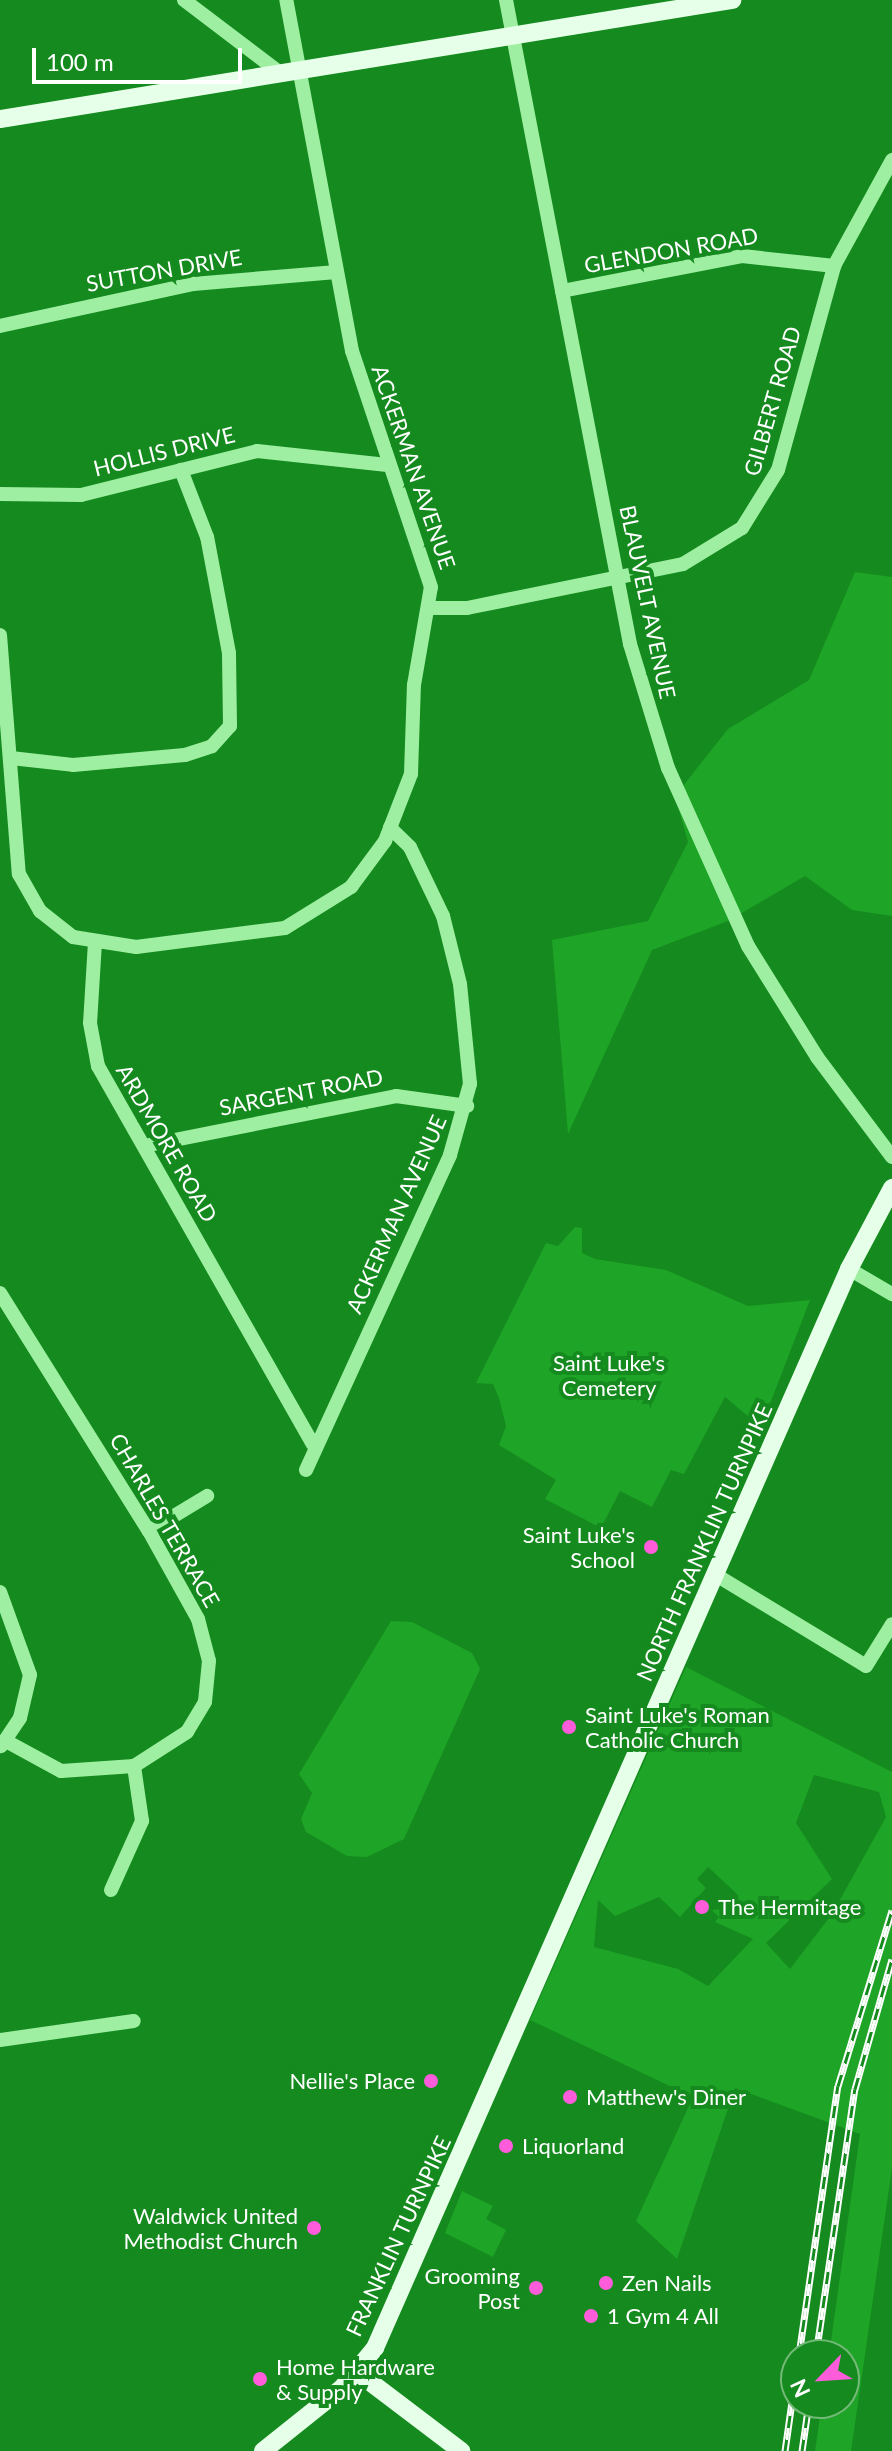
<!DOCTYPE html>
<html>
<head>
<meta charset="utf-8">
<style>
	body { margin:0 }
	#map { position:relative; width:892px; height:2451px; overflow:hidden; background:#158a1e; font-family:Lato,sans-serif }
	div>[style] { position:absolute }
	.green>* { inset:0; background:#1ea426 }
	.minor>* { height:14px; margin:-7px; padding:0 7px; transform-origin:7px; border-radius:7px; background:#9eefa2 }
	.major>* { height:18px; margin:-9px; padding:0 9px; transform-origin:9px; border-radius:9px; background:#e6ffe9 }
	.rail>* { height:7px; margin-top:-3.5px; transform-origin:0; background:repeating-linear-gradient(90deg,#158a1e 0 12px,#fff 0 24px); box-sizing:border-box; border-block:2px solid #fff }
	.dots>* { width:22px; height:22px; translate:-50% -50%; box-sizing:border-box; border:4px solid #158a1e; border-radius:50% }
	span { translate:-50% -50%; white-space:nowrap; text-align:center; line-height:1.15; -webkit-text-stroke:8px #158a1e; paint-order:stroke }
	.street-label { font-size:22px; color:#fff }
	.park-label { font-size:22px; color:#fff }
	.poi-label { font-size:22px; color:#fff }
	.right { translate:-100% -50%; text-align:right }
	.left { translate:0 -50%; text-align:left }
	.north { position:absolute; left:780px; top:2339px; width:80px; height:80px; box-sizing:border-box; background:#158a1e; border:2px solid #73b978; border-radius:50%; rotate:245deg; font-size:22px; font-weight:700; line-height:32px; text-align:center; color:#fff }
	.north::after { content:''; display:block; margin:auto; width:28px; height:36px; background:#ff5cdb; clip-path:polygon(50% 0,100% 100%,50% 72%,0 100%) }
	.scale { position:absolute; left:32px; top:48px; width:210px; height:36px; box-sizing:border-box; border:4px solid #fff; border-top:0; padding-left:10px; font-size:24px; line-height:28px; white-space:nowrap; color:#fff; -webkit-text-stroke:6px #158a1e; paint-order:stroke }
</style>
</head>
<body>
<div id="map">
	<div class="green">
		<div style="clip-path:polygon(855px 572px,892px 577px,892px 916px,852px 910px,805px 876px,728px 921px,652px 950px,568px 1134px,552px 940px,648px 921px,688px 842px,675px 796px,728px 729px,809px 680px)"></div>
		<div style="clip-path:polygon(575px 1227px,582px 1228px,582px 1253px,595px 1259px,666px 1270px,748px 1306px,810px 1300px,761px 1427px,725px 1397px,684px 1474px,671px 1470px,652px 1507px,620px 1491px,601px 1528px,545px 1499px,556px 1480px,499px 1445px,506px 1426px,499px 1398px,493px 1384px,476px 1383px,546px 1243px,558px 1246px)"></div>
		<div style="clip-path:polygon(391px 1621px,412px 1622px,472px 1653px,480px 1669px,404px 1839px,367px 1857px,347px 1856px,306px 1832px,301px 1819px,312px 1793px,299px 1774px)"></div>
		<div style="clip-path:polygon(evenodd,686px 1667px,892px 1772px,892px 2168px,851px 2451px,815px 2451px,822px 2403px,844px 2403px,844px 2355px,829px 2355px,860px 2134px,735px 2088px,677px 2259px,636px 2221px,693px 2097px,530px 2020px,686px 1667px,814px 1775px,879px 1792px,886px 1817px,832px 1914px,790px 1969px,766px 1943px,832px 1879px,796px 1823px,814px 1775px,686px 1667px,708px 1867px,737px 1894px,723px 1909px,712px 1910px,719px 1917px,715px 1922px,753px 1939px,708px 1986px,678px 1969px,594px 1947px,598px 1900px,615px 1916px,659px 1897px,680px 1917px,706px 1888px,697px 1879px,708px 1867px)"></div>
		<div style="clip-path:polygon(462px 2191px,493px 2206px,486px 2219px,506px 2230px,493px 2257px,445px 2233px)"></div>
	</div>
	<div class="minor">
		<div style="left:184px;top:0;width:121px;rotate:37.2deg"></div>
		<div style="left:506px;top:0;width:656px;rotate:79.1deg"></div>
		<div style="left:630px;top:644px;width:130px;rotate:73deg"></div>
		<div style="left:668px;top:768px;width:195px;rotate:65.8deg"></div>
		<div style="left:748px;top:946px;width:131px;rotate:58.1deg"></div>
		<div style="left:817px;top:1057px;width:125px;rotate:53.1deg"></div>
		<div style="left:562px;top:291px;width:183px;rotate:-11deg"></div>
		<div style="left:742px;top:256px;width:93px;rotate:6.2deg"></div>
		<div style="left:0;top:326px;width:198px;rotate:-12.3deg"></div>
		<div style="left:193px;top:284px;width:144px;rotate:-4.8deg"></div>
		<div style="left:0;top:494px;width:81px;rotate:0.7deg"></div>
		<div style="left:81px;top:495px;width:181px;rotate:-14deg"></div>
		<div style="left:257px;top:451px;width:131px;rotate:6.1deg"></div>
		<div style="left:431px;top:608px;width:36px"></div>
		<div style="left:467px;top:608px;width:220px;rotate:-11.5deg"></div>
		<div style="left:683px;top:564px;width:69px;rotate:-31.4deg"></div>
		<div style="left:742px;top:528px;width:68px;rotate:-58.2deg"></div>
		<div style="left:778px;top:470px;width:212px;rotate:-74.6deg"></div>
		<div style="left:834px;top:266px;width:121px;rotate:-61.3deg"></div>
		<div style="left:0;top:635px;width:240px;rotate:85.5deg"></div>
		<div style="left:19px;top:874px;width:43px;rotate:60.4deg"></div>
		<div style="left:40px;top:911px;width:42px;rotate:38.2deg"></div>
		<div style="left:73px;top:937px;width:64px;rotate:9deg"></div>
		<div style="left:136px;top:947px;width:150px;rotate:-7.3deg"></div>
		<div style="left:285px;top:928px;width:78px;rotate:-31.8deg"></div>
		<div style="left:351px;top:887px;width:57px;rotate:-53.5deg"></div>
		<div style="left:385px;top:841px;width:72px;rotate:-68.8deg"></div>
		<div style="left:411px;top:774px;width:89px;rotate:-88.1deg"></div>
		<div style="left:414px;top:685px;width:99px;rotate:-80.2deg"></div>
		<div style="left:431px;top:587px;width:249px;rotate:-108.5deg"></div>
		<div style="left:352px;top:351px;width:357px;rotate:-100.6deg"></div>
		<div style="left:11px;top:758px;width:62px;rotate:6.4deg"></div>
		<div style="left:73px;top:765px;width:112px;rotate:-5.1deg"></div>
		<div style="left:185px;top:755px;width:28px;rotate:-18deg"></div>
		<div style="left:212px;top:746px;width:27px;rotate:-48deg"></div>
		<div style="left:230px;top:726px;width:73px;rotate:-90.8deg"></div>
		<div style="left:229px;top:653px;width:118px;rotate:-100.7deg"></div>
		<div style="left:207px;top:537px;width:72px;rotate:-111.2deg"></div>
		<div style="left:95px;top:942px;width:81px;rotate:93.5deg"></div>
		<div style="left:90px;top:1023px;width:44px;rotate:79.5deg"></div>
		<div style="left:98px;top:1066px;width:435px;rotate:60.4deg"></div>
		<div style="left:144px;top:1146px;width:257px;rotate:-11.2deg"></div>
		<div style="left:396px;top:1096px;width:72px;rotate:8deg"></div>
		<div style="left:849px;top:1269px;width:50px;rotate:30.2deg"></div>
		<div style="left:0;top:1293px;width:281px;rotate:58deg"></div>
		<div style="left:149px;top:1531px;width:101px;rotate:60.9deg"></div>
		<div style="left:198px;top:1619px;width:43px;rotate:75.3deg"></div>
		<div style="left:209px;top:1661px;width:41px;rotate:95.6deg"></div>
		<div style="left:205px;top:1702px;width:35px;rotate:121deg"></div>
		<div style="left:187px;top:1732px;width:63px;rotate:147.3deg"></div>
		<div style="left:134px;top:1766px;width:73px;rotate:176.1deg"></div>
		<div style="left:61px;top:1771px;width:63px;rotate:-151.4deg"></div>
		<div style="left:306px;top:1470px;width:346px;rotate:-65.4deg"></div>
		<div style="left:450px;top:1155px;width:74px;rotate:-74.3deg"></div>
		<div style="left:470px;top:1084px;width:100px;rotate:-95.7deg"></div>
		<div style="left:460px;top:984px;width:70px;rotate:-104deg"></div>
		<div style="left:443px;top:916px;width:76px;rotate:-115.6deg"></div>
		<div style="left:410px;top:847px;width:28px;rotate:-136deg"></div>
		<div style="left:149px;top:1531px;width:68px;rotate:-31.1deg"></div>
		<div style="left:716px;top:1575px;width:175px;rotate:31.2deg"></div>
		<div style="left:866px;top:1666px;width:49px;rotate:-58.2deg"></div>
		<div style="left:0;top:1592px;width:88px;rotate:70.1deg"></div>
		<div style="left:30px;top:1675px;width:44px;rotate:103.1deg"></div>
		<div style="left:20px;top:1718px;width:34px;rotate:124deg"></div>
		<div style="left:111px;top:1890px;width:76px;rotate:-65.8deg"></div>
		<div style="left:142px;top:1821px;width:56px;rotate:-98.3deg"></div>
		<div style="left:0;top:2040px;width:135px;rotate:-8.1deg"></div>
	</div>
	<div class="major">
		<div style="left:0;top:119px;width:742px;rotate:-9.23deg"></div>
		<div style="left:357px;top:2372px;width:131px;rotate:37.2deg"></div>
		<div style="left:263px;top:2451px;width:101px;rotate:-38.6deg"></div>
		<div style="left:342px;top:2388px;width:52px;rotate:-50.5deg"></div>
		<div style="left:375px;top:2348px;width:1179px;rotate:-66.28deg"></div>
		<div style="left:849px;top:1269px;width:92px;rotate:-62deg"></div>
	</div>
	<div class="rail">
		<div style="left:799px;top:2355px;width:272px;rotate:-81.8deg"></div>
		<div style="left:838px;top:2086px;width:184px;rotate:-72.9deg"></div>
		<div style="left:816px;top:2355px;width:269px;rotate:-81.7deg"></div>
		<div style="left:855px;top:2089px;width:135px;rotate:-74.1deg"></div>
		<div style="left:785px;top:2451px;width:78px;rotate:-81.9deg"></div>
		<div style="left:802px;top:2451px;width:49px;rotate:-81.7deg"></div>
	</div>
	<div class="dots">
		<div style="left:651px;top:1547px;background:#ff5cdb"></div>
		<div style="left:569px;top:1727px;background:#ff5cdb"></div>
		<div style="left:702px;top:1907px;background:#ff5cdb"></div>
		<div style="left:431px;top:2081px;background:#ff5cdb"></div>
		<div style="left:570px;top:2097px;background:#ff5cdb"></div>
		<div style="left:506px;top:2146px;background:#ff5cdb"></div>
		<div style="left:314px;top:2228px;background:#ff5cdb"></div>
		<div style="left:606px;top:2283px;background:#ff5cdb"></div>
		<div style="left:536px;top:2288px;background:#ff5cdb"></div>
		<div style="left:591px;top:2316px;background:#ff5cdb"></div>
		<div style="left:260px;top:2379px;background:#ff5cdb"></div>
	</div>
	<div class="street-label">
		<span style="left:671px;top:250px;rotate:-10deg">GLENDON ROAD</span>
		<span style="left:164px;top:270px;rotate:-10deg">SUTTON DRIVE</span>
		<span style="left:772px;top:401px;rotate:-74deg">GILBERT ROAD</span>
		<span style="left:164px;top:451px;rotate:-14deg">HOLLIS DRIVE</span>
		<span style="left:414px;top:467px;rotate:71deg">ACKERMAN AVENUE</span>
		<span style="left:648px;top:602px;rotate:78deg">BLAUVELT AVENUE</span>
		<span style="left:301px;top:1092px;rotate:-11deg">SARGENT ROAD</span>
		<span style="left:167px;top:1143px;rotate:60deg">ARDMORE ROAD</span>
		<span style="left:396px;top:1214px;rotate:-66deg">ACKERMAN AVENUE</span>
		<span style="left:165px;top:1520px;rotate:60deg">CHARLES TERRACE</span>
		<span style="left:704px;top:1542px;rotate:-66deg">NORTH FRANKLIN TURNPIKE</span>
		<span style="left:398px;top:2236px;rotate:-65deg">FRANKLIN TURNPIKE</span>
	</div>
	<div class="park-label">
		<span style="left:609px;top:1375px">Saint Luke's<br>Cemetery</span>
	</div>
	<div class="poi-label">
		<span class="right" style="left:635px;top:1547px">Saint Luke's<br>School</span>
		<span class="left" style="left:585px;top:1727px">Saint Luke's Roman<br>Catholic Church</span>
		<span class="left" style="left:718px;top:1907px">The Hermitage</span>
		<span class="right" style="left:415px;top:2081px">Nellie's Place</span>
		<span class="left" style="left:586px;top:2097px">Matthew's Diner</span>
		<span class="left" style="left:522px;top:2146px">Liquorland</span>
		<span class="right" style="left:298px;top:2228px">Waldwick United<br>Methodist Church</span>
		<span class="right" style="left:520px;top:2288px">Grooming<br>Post</span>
		<span class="left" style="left:622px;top:2283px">Zen Nails</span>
		<span class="left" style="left:607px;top:2316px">1 Gym 4 All</span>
		<span class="left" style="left:276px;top:2379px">Home Hardware<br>&amp; Supply</span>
	</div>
	<div class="north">N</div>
	<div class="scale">100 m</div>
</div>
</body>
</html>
